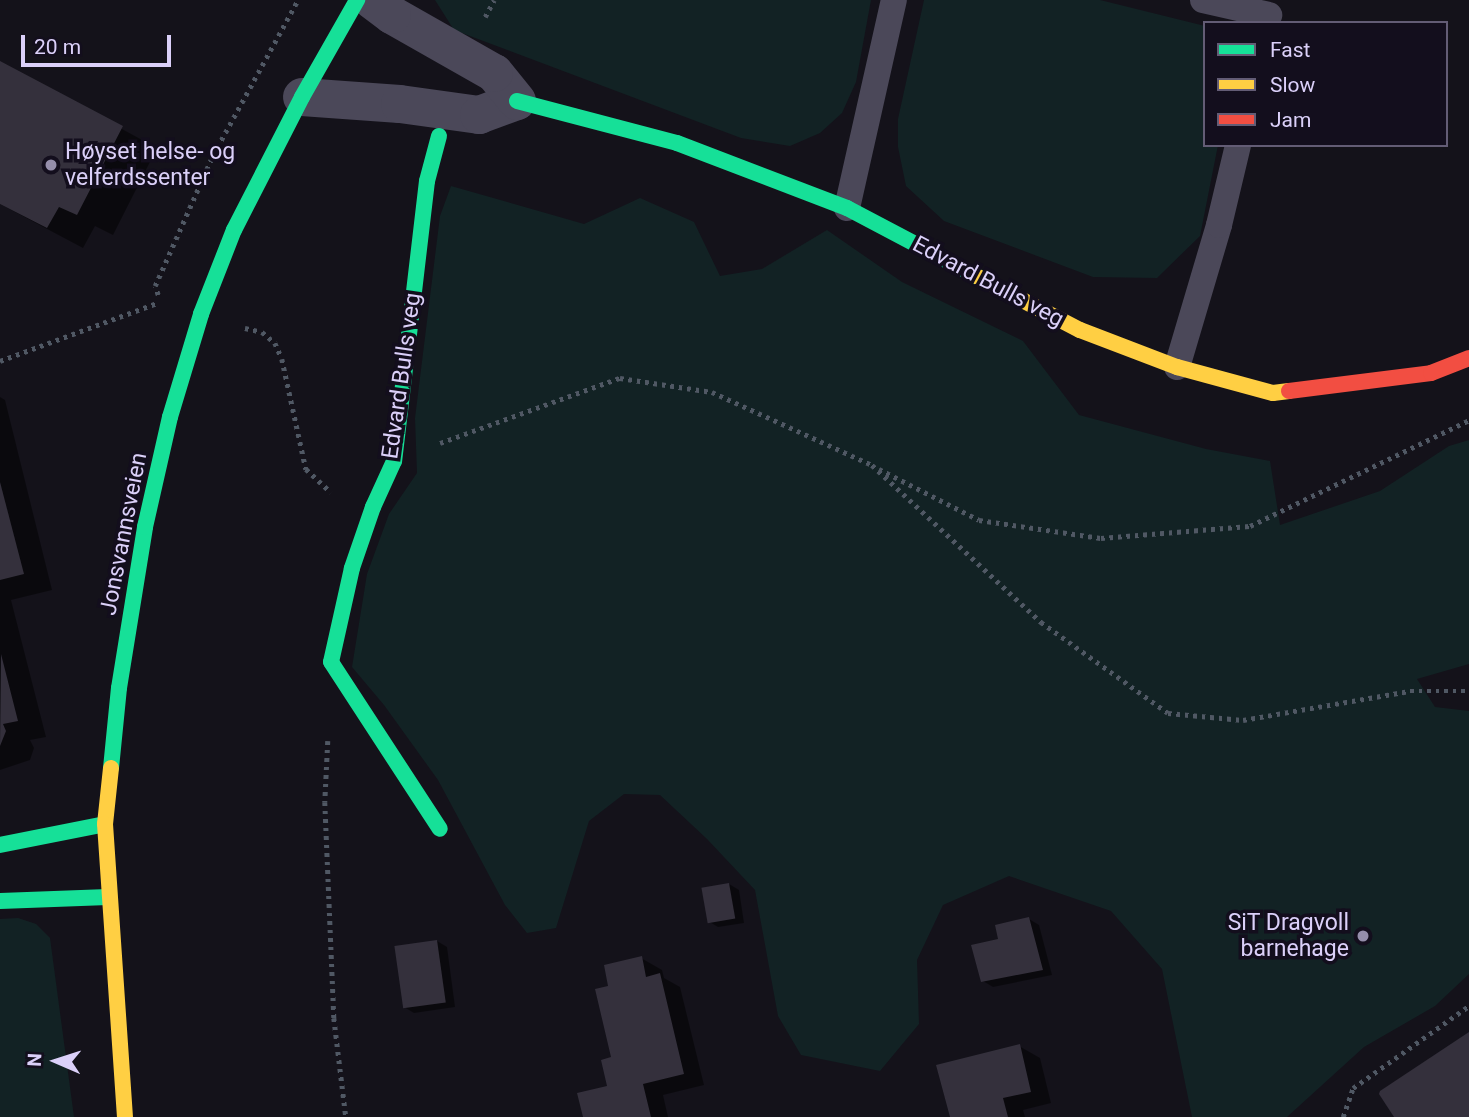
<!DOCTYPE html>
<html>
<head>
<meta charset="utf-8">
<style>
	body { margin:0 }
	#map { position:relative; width:1469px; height:1117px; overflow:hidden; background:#14121a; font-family:Roboto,sans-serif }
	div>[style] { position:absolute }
	.green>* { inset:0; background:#122224 }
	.shadow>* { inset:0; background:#0007 }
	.building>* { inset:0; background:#34303c; transform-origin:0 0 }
	.path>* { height:4.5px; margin-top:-2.25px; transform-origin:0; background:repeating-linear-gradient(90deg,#505864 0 3.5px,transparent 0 8.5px) }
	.lane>* { height:26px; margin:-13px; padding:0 13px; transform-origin:13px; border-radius:13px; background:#4b4859 }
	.street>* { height:38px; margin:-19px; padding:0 19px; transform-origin:19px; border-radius:19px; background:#4b4859 }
	.fast>* { height:16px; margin:-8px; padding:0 8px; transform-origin:8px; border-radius:8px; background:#16e098 }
	.slow>* { height:16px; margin:-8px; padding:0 8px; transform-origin:8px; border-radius:8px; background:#ffcf43 }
	.jam>* { height:16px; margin:-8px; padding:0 8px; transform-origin:8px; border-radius:8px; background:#f24e42 }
	.dots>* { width:19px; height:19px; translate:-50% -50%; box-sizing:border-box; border:4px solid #130e1d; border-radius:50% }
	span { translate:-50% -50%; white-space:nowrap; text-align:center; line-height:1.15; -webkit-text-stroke:7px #130e1d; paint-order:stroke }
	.poi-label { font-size:23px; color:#dbd0f9 }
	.left { translate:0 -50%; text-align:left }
	.right { translate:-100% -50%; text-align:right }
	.street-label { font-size:23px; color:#dbd0f9 }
	.legend { position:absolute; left:1203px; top:21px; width:245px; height:126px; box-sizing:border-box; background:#130e1d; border:2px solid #635c75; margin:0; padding:9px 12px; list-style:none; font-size:21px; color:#dbd0f9 }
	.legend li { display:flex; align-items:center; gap:14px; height:35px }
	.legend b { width:35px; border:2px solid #635c75 }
	.north { position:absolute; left:21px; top:1026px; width:70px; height:70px; -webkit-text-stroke:5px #130e1d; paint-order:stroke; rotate:273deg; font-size:19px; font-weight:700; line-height:28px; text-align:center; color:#dbd0f9 }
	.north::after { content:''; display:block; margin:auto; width:24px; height:32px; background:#dbd0f9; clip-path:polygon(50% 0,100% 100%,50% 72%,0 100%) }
	.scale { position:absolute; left:21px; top:35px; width:150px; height:32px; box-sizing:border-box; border:4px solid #dbd0f9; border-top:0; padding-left:9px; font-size:21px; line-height:24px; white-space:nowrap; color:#dbd0f9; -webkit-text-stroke:5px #130e1d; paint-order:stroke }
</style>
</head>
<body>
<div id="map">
	<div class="green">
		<div style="clip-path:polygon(435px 0,871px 0,856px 82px,842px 113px,820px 133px,790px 146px,741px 138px,454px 30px)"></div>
		<div style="clip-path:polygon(924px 0,1100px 0,1205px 26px,1205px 145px,1218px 145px,1200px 236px,1157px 278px,1093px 277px,944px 221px,906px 186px,898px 147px,898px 119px)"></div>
		<div style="clip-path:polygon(451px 186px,584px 224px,640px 198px,694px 222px,720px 276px,762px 269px,827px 230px,902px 282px,1023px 341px,1079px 415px,1206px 449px,1270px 461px,1280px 525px,1380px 491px,1449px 446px,1469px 440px,1469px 664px,1417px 679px,1435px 707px,1469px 711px,1469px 974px,1435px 1006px,1364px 1047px,1287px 1117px,1192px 1117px,1162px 969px,1111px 911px,1009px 876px,943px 905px,917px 960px,919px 1024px,880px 1071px,801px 1055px,778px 1016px,755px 890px,707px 839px,660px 795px,624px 794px,589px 821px,556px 928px,527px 933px,505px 905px,438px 780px,384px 705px,352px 667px,367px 574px,389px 514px,417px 473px,415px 418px,440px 216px)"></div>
		<div style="clip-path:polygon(18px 918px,36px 924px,50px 938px,74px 1117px,0 1117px,0 919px)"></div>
	</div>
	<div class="shadow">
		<div style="clip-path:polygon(0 63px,157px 148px,113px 235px,95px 226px,83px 248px,0 204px)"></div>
		<div style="clip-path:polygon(0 397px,5px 400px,52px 590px,11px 600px,46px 737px,30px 740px,34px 748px,30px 760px,0 770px)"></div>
		<div style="clip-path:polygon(729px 884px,739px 890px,744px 923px,718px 927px,708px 921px)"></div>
		<div style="clip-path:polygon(1029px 919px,1039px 925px,1052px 975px,993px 987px,983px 981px,1000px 940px)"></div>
		<div style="clip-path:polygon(437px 941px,447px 947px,455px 1007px,414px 1013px,404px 1007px)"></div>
		<div style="clip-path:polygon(641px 958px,662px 970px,664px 978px,680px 987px,704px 1085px,663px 1095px,668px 1117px,584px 1117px,609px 1087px,613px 1058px,610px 987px)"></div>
		<div style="clip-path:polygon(1019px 1046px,1040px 1058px,1051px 1103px,1023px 1110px,1025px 1117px,951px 1117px)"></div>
	</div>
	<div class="building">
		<div style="clip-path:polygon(0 61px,123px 126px,77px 215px,59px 207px,47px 228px,0 204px)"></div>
		<div style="clip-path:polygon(0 482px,24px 574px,0 580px)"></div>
		<div style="clip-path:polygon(1px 654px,18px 721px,3px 724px,6px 731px,0 746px)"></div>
		<div style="left:729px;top:883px;width:36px;height:28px;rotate:80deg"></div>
		<div style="clip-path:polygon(1029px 917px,1043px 970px,981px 982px,971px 945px,998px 939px,995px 925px)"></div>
		<div style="left:437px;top:940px;width:63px;height:43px;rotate:82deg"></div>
		<div style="clip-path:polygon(642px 956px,646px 977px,660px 973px,684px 1074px,643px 1084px,651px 1117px,583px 1117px,577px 1093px,607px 1086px,601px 1060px,611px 1057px,595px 989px,608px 986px,604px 965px)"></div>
		<div style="clip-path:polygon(1469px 1032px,1469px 1117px,1394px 1117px,1379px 1094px,1380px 1091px)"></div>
		<div style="clip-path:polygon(1020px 1044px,1031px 1092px,1003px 1098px,1008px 1117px,950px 1117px,936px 1065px)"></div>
	</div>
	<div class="path">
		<div style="left:485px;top:17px;width:19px;rotate:-62deg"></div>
		<div style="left:158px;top:295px;width:9px;rotate:-108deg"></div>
		<div style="left:155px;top:286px;width:143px;rotate:-66.1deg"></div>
		<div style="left:213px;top:155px;width:177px;rotate:-61.3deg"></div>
		<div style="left:245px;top:328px;width:17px;rotate:13deg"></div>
		<div style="left:262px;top:332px;width:17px;rotate:40deg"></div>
		<div style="left:275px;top:343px;width:17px;rotate:66deg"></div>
		<div style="left:282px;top:359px;width:113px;rotate:77.7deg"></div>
		<div style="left:306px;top:469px;width:34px;rotate:43deg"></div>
		<div style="left:0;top:361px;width:167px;rotate:-20.3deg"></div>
		<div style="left:440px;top:443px;width:191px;rotate:-19.9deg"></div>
		<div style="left:620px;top:378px;width:93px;rotate:8.7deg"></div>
		<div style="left:712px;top:392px;width:176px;rotate:24.5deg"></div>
		<div style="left:872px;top:465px;width:231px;rotate:42.9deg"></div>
		<div style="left:1041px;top:622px;width:156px;rotate:35.6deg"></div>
		<div style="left:1168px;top:713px;width:75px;rotate:5.3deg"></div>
		<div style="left:1243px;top:720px;width:169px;rotate:-9.9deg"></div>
		<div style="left:1410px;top:691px;width:59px"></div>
		<div style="left:879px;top:469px;width:112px;rotate:27deg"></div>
		<div style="left:979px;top:520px;width:123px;rotate:8.4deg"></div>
		<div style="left:1101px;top:538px;width:149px;rotate:-4.6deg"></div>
		<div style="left:1250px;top:526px;width:243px;rotate:-25.8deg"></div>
		<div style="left:328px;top:741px;width:61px;rotate:92.8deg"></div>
		<div style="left:325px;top:802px;width:216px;rotate:87.6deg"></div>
		<div style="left:334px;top:1018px;width:100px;rotate:83.1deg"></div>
		<div style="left:1343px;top:1117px;width:31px;rotate:-71deg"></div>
		<div style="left:1353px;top:1088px;width:142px;rotate:-35.3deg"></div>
	</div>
	<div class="lane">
		<div style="left:1203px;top:0;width:68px;rotate:12.8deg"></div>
		<div style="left:847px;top:208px;width:213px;rotate:-77.3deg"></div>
		<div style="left:1177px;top:367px;width:148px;rotate:-73.5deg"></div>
		<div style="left:1219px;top:225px;width:82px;rotate:-76.6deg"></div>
	</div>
	<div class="street">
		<div style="left:302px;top:97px;width:98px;rotate:4.1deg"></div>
		<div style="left:400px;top:104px;width:80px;rotate:7.9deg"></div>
		<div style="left:479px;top:115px;width:40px;rotate:-20.2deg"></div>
		<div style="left:517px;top:101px;width:36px;rotate:-129deg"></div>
		<div style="left:494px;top:73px;width:117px;rotate:-150.4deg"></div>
		<div style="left:392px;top:15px;width:25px;rotate:-143deg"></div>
	</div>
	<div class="fast">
		<div style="left:517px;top:101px;width:165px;rotate:14.7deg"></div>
		<div style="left:677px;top:143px;width:182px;rotate:20.9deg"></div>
		<div style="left:847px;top:208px;width:148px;rotate:27.8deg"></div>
		<div style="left:439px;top:136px;width:47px;rotate:104.9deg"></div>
		<div style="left:427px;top:181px;width:282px;rotate:96.7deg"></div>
		<div style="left:394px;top:461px;width:51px;rotate:114.5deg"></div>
		<div style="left:373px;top:507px;width:65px;rotate:109deg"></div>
		<div style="left:352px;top:568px;width:96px;rotate:102.6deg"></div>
		<div style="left:331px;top:662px;width:199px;rotate:56.9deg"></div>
		<div style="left:111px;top:768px;width:80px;rotate:-84.3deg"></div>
		<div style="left:119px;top:688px;width:163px;rotate:-80.8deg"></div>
		<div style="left:145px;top:527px;width:113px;rotate:-77.2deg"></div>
		<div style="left:170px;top:417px;width:108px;rotate:-73.2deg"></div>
		<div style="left:201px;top:314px;width:90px;rotate:-68.6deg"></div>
		<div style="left:234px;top:230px;width:149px;rotate:-62.9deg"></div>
		<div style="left:302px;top:97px;width:112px;rotate:-60.4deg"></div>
		<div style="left:0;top:845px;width:107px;rotate:-11.3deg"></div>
		<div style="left:0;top:901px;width:108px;rotate:-2.1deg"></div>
	</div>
	<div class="slow">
		<div style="left:978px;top:277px;width:115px;rotate:27.5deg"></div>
		<div style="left:1080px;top:330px;width:104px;rotate:20.9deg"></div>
		<div style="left:1177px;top:367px;width:99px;rotate:15.2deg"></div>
		<div style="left:1273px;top:393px;width:16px;rotate:-7deg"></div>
		<div style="left:111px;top:768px;width:56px;rotate:96.1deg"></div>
		<div style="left:105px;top:824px;width:294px;rotate:86.1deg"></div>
	</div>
	<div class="jam">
		<div style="left:1289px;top:391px;width:143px;rotate:-7.2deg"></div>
		<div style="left:1431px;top:373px;width:41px;rotate:-21.5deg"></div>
	</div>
	<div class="dots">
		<div style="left:51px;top:165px;background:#958eab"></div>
		<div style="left:1363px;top:936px;background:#958eab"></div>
	</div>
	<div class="poi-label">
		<span class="left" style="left:65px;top:165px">Høyset helse- og<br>velferdssenter</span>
		<span class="right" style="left:1349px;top:936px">SiT Dragvoll<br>barnehage</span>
	</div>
	<div class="street-label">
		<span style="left:988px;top:282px;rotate:28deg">Edvard Bulls veg</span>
		<span style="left:402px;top:376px;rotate:-82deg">Edvard Bulls veg</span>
		<span style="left:124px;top:534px;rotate:-79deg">Jonsvannsveien</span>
	</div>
	<ul class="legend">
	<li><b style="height:9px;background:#16e098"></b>Fast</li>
	<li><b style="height:9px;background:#ffcf43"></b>Slow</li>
	<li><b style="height:9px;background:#f24e42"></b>Jam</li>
	</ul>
	<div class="north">N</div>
	<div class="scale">20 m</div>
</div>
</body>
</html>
